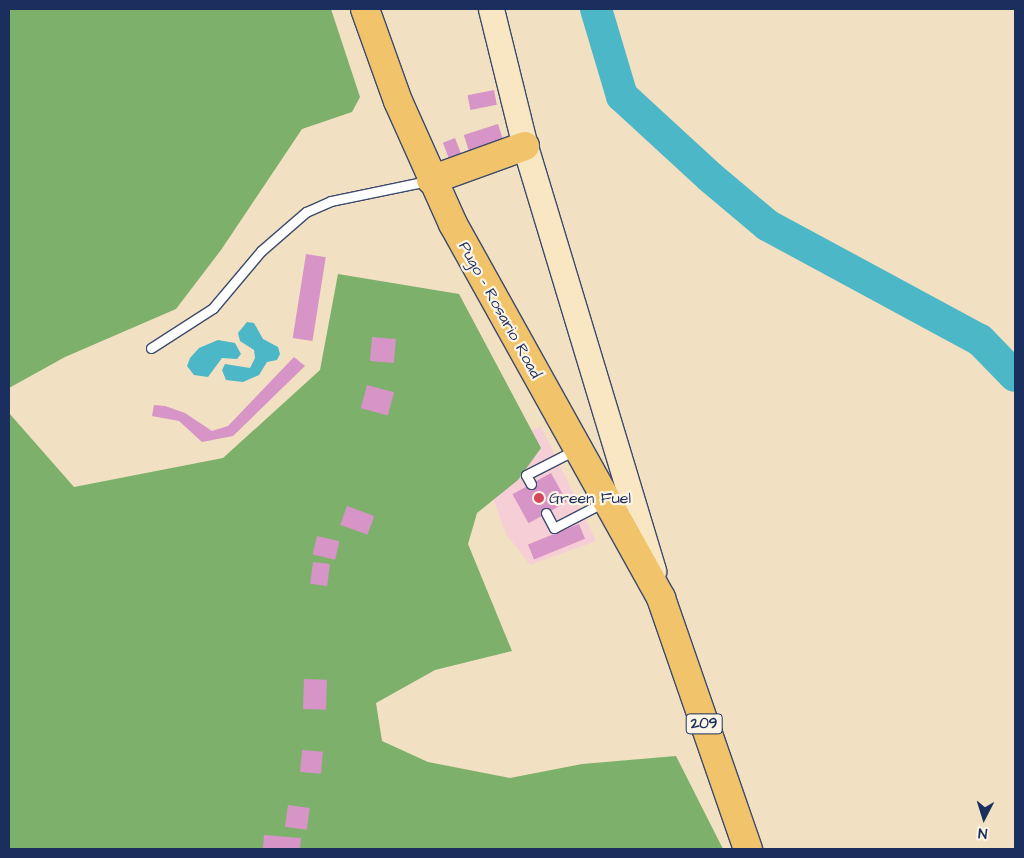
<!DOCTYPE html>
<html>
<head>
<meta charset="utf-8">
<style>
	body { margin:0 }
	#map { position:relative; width:1024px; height:858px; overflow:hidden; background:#f1e0c1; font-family:"Architects Daughter",sans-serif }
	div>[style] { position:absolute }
	.built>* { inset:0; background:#f6cfd6 }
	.forest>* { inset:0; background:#7db06b }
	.water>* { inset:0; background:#4bb7c7 }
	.river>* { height:32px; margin:-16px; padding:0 16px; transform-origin:16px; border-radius:16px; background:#4bb7c7 }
	.building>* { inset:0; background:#d794c6; transform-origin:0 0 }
	.roads { filter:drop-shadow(1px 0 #3b4a6d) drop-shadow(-1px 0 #3b4a6d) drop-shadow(0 1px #3b4a6d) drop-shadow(0 -1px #3b4a6d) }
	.lane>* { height:9px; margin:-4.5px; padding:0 4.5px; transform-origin:4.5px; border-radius:4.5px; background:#fff }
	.secondary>* { height:25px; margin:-12.5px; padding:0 12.5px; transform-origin:12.5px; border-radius:12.5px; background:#f9e7c3 }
	.primary>* { height:28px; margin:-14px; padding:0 14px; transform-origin:14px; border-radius:14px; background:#f1c36a }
	.dots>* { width:14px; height:14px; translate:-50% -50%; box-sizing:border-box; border:2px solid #fcf5e5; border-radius:50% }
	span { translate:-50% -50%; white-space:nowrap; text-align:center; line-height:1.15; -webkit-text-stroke:4.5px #fcf5e5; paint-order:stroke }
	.shield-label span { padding:1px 4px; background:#fcf5e5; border:1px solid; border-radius:4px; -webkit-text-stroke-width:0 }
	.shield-label { font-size:15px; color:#1b2f5e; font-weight:700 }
	.street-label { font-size:16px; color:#1b2f5e }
	.poi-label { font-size:16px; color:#1b2f5e }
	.left { translate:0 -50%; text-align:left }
	.frame { position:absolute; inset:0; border:10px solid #1b2f5e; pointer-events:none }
	.north { position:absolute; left:959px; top:793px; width:50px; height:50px; -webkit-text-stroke:4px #fcf5e5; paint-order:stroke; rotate:185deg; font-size:14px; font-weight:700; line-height:20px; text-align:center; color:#1b2f5e }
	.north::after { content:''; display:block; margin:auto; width:18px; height:22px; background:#1b2f5e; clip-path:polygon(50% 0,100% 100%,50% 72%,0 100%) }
</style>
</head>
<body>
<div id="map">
	<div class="built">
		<div style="clip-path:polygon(541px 426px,596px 541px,530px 565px,506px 534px,485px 476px,499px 447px)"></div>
	</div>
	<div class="forest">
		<div style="clip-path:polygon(9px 9px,331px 9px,360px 97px,352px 112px,302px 129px,221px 250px,176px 309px,65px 357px,9px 388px)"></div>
		<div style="clip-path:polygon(338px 274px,459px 294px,541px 448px,518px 480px,477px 513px,468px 544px,512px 651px,435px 670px,376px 703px,382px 741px,428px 762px,510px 778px,582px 764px,676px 756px,723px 849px,9px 849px,9px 413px,74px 487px,223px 458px,320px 370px)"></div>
	</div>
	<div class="water">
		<div style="clip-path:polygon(247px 322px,254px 323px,263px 339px,278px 347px,280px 354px,277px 360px,267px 362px,259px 375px,243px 382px,226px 380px,222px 370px,225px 364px,250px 368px,255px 358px,254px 350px,240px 341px,238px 333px)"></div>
		<div style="clip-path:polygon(218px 340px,235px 343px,241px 354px,237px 359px,222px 358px,208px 377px,194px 375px,187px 366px,190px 358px,199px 348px)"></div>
	</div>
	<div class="river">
		<div style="left:596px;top:9px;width:91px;rotate:73.4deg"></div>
		<div style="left:622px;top:96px;width:120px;rotate:42.6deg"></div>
		<div style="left:710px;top:177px;width:75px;rotate:40.1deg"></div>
		<div style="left:767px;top:225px;width:242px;rotate:28.4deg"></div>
		<div style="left:980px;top:340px;width:50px;rotate:45.8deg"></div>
	</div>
	<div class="building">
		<div style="left:494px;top:90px;width:15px;height:27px;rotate:79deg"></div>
		<div style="left:498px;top:124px;width:19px;height:36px;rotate:72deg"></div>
		<div style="left:455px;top:138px;width:17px;height:13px;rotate:69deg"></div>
		<div style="left:306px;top:254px;width:20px;height:85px;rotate:9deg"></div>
		<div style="left:372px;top:337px;width:24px;height:24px;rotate:5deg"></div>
		<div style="clip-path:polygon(294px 357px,305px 366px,233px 436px,202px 442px,179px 421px,152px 416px,154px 405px,165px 406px,185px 413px,212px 431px,228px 426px)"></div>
		<div style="left:367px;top:385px;width:28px;height:24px;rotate:15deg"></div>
		<div style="left:551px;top:473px;width:33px;height:44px;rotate:61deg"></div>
		<div style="left:347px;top:506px;width:29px;height:20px;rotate:20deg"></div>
		<div style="left:579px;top:524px;width:16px;height:55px;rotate:68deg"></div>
		<div style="left:317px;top:536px;width:23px;height:19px;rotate:13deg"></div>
		<div style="left:313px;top:562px;width:17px;height:22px;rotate:7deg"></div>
		<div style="left:304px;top:679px;width:23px;height:30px;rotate:2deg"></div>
		<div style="left:302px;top:750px;width:21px;height:22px;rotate:5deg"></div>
		<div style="left:288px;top:805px;width:22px;height:22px;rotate:8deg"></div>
		<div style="clip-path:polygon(264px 835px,301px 838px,300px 849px,263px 848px)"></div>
	</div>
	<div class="roads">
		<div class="lane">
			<div style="left:151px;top:348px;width:74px;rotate:-32.8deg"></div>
			<div style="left:213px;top:308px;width:75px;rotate:-49.9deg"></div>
			<div style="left:261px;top:251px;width:60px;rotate:-40.9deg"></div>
			<div style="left:306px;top:212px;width:27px;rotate:-24deg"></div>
			<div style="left:331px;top:201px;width:99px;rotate:-11.7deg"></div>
			<div style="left:531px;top:484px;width:10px;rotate:-119deg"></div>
			<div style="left:526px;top:475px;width:55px;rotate:-27deg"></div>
			<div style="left:546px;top:513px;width:17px;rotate:62deg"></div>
			<div style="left:554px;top:528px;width:56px;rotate:-27.5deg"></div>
		</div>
		<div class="secondary">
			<div style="left:491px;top:9px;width:141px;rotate:76.1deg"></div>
			<div style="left:525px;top:146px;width:444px;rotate:73.2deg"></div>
		</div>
		<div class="primary">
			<div style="left:365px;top:9px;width:98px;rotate:70.3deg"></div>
			<div style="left:398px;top:101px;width:135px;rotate:65.9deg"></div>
			<div style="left:453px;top:224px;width:428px;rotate:60.9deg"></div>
			<div style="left:661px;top:598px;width:266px;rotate:70.9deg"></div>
			<div style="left:431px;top:180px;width:100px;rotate:-19.9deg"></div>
		</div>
	</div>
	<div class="dots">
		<div style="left:539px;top:498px;background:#d1495b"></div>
	</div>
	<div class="shield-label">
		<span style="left:704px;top:724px">209</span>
	</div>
	<div class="street-label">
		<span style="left:500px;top:310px;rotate:61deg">Pugo - Rosario Road</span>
	</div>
	<div class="poi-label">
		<span class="left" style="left:549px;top:498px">Green Fuel</span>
	</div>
	<div class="frame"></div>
	<div class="north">N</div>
</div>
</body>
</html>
